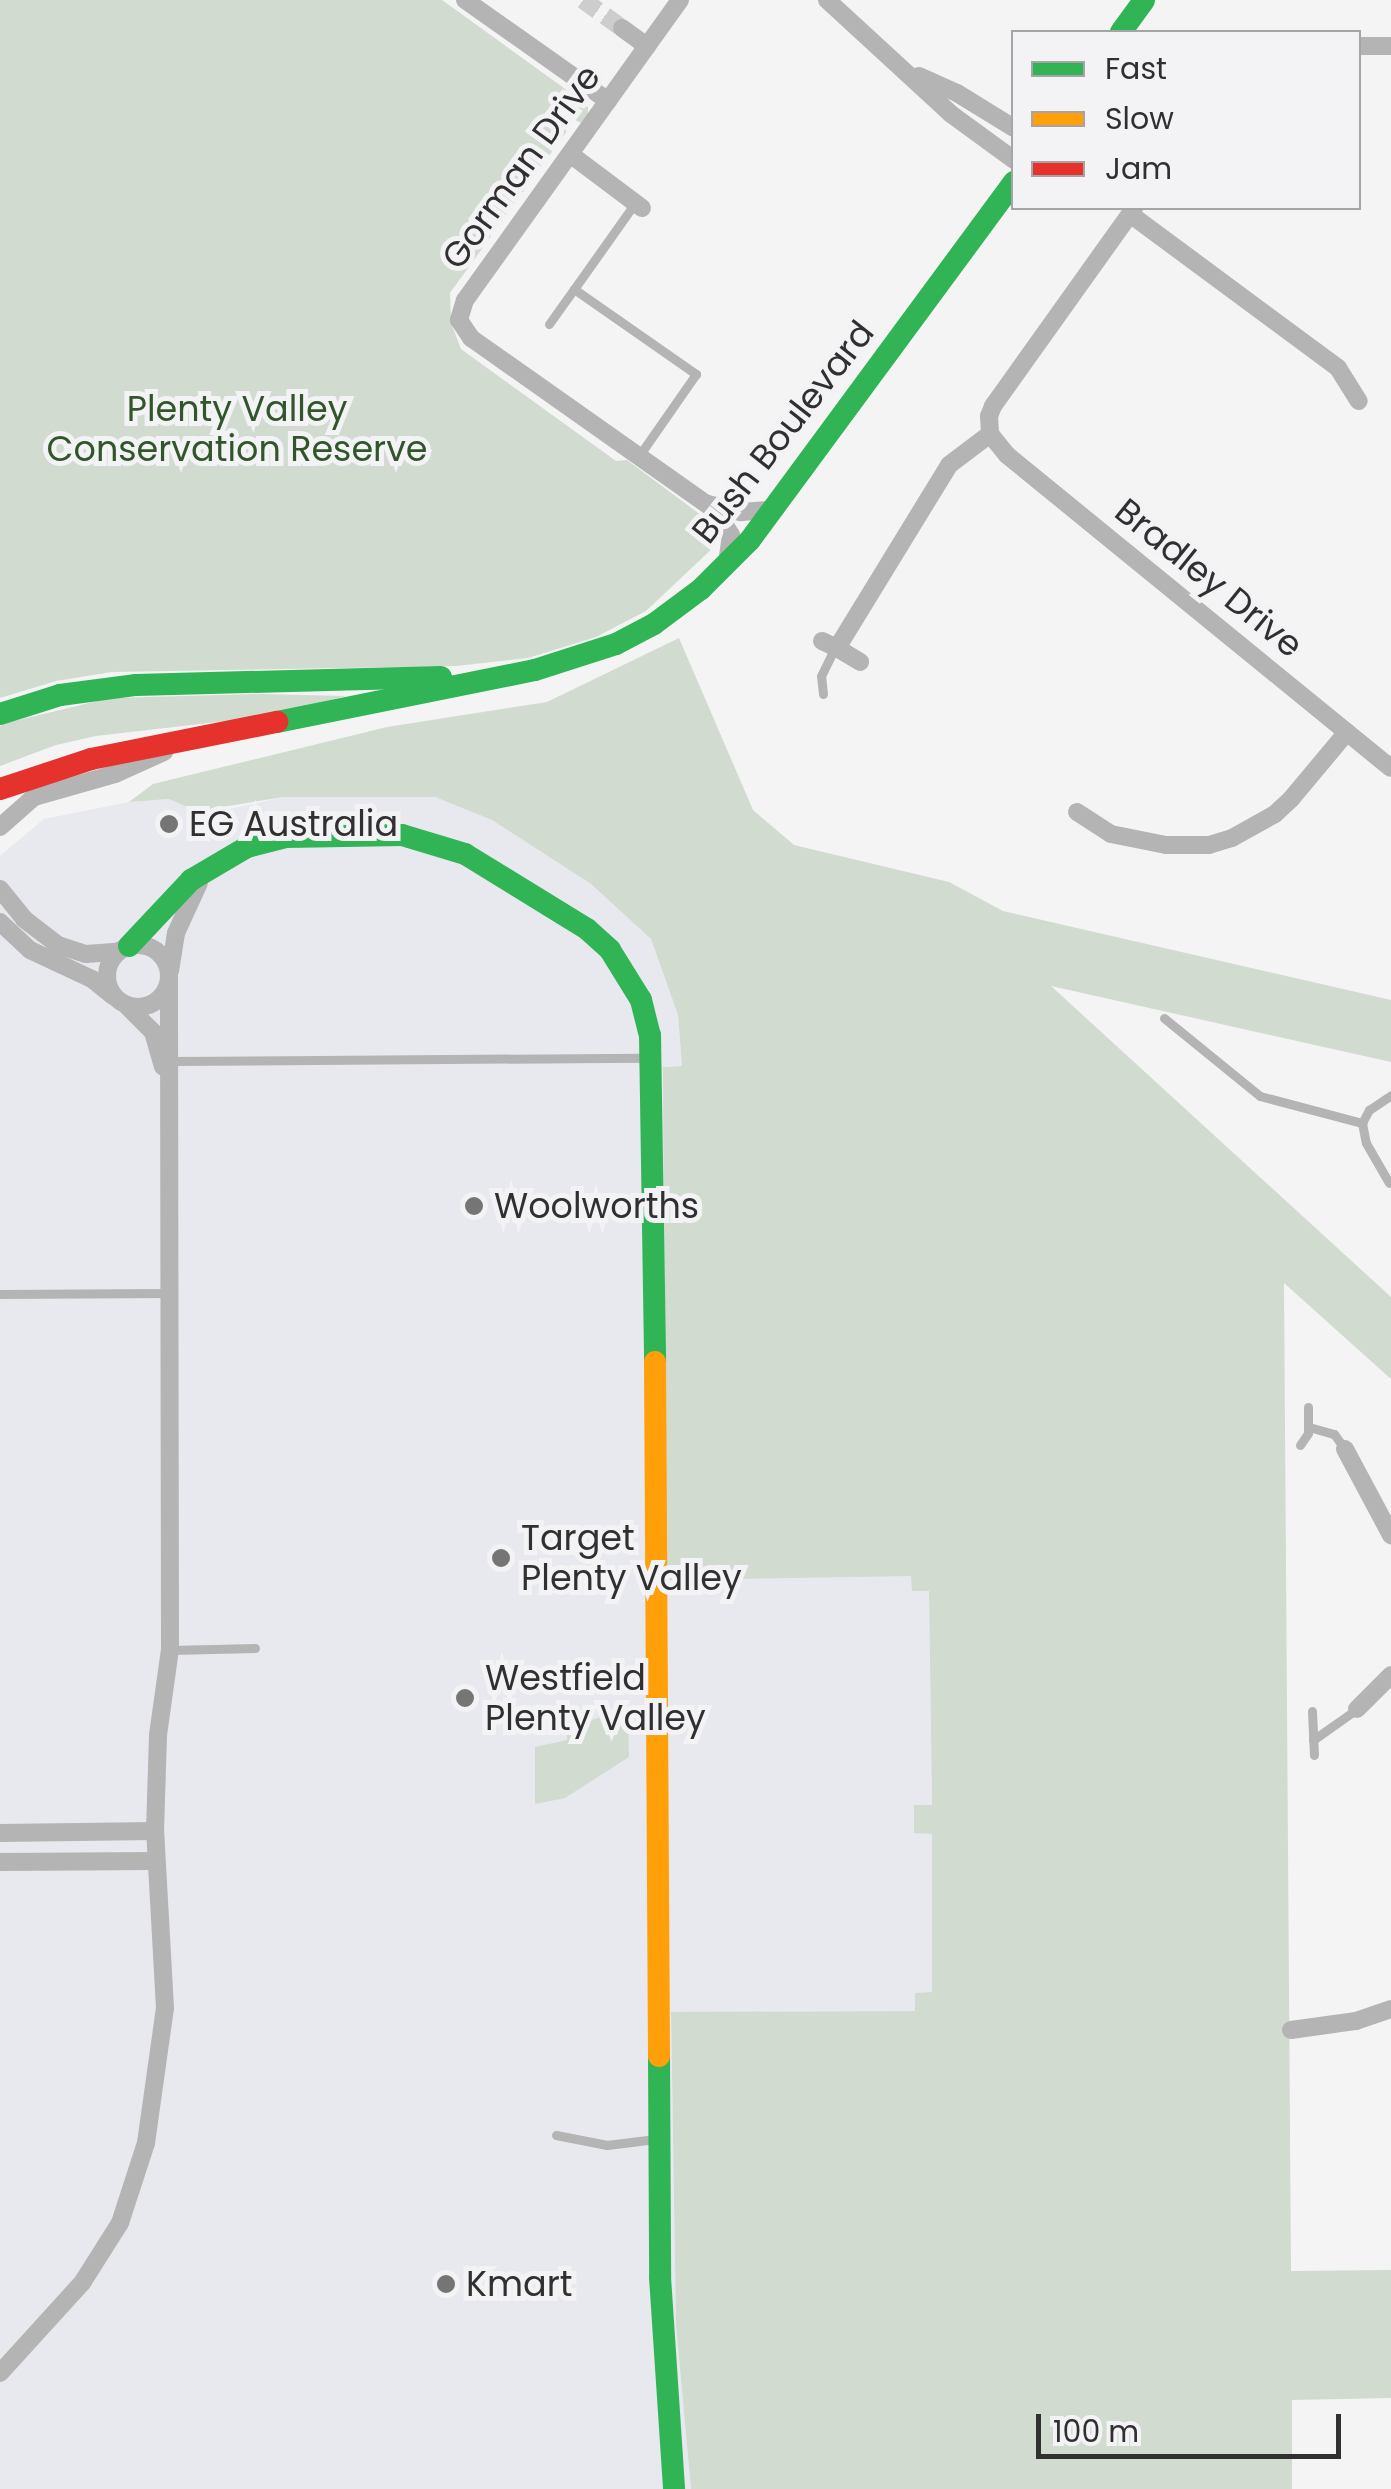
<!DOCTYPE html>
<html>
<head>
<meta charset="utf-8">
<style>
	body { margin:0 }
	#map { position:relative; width:1391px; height:2489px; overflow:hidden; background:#f4f4f5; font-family:Poppins,sans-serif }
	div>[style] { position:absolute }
	.built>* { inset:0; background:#e8e8ef }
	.green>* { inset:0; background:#d1dbd0 }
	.street-tunnel>* { height:18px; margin-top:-9px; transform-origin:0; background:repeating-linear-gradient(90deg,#cdcdce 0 18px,transparent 0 27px) }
	.lane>* { height:9px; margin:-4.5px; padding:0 4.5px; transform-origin:4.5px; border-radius:4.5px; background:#b4b4b4 }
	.street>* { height:18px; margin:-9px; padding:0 9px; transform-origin:9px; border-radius:9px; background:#b4b4b4 }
	.street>.ring { margin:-9px; padding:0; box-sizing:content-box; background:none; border:18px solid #b4b4b4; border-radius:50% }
	.fast>* { height:22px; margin:-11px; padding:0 11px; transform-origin:11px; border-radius:11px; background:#30b455 }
	.slow>* { height:22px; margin:-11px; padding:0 11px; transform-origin:11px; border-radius:11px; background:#ff9f0a }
	.jam>* { height:22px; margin:-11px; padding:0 11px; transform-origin:11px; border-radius:11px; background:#e5322d }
	.dots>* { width:28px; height:28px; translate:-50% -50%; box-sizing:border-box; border:5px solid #f3f3f6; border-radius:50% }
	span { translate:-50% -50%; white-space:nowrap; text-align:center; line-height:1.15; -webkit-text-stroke:10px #f3f3f6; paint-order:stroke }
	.street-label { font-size:35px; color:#303031 }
	.park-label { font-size:35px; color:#32552b }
	.poi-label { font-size:35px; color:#303031 }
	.left { translate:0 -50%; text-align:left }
	.legend { position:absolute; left:1011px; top:30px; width:350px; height:180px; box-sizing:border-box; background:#f3f3f6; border:2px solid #a5a5a7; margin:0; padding:12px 18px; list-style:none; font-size:30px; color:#303031 }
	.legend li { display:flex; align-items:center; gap:20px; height:50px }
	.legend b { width:50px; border:2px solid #a5a5a7 }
	.scale { position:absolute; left:1036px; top:2414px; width:305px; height:45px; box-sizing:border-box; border:5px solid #303031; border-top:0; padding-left:12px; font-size:30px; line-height:35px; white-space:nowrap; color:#303031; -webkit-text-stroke:8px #f3f3f6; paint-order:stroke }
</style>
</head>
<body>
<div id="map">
	<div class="built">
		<div style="clip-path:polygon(375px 793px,435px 797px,492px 820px,591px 884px,651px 939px,678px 1015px,682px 1066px,664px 1067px,912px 1576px,929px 1591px,932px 1805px,915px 1805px,932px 1834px,932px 1992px,915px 2011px,671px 2013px,676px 2325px,691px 2489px,0 2489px,0 856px,44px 819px,129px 802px,169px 799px,211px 813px,284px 797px)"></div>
	</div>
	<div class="green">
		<div style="clip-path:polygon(0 0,442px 0,568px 91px,574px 85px,588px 97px,588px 114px,581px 123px,575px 120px,450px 293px,451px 323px,461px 349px,616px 461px,627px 460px,713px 524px,718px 531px,716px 545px,646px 611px,596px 637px,528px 658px,456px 666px,112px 672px,56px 681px,0 698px)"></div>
		<div style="clip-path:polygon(679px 638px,753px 810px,794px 845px,949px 882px,1003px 911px,1391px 1000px,1391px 1062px,1051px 986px,1391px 1297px,1391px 1379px,1284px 1283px,1291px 2271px,1391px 2270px,1391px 2398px,1292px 2400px,1292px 2489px,691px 2489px,676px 2325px,671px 2012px,915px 2011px,915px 1993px,932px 1992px,932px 1834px,914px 1833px,914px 1805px,932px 1805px,929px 1591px,912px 1591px,911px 1576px,666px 1580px,663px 1067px,682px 1066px,678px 1015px,651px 939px,591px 884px,492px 820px,435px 797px,284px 797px,197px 811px,169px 799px,129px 802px,153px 784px,387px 727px,547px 702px)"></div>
		<div style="clip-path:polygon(259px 694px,346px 696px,270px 716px,96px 736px,56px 745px,0 766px,0 726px,10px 722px,110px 698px)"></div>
		<div style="clip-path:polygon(628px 1708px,629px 1757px,565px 1798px,535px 1804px,535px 1747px,567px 1740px,568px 1728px)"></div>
	</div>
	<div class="street-tunnel">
		<div style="left:583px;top:0;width:48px;rotate:35.7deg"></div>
	</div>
	<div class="lane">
		<div style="left:635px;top:203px;width:105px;rotate:125.3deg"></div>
		<div style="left:574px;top:289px;width:149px;rotate:34.9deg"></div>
		<div style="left:696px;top:374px;width:101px;rotate:124.9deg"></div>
		<div style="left:549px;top:324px;width:43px;rotate:-54.5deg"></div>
		<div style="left:823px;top:694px;width:18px;rotate:-96deg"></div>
		<div style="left:821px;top:676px;width:32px;rotate:-64deg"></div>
		<div style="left:1164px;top:1018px;width:124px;rotate:39.1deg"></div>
		<div style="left:1260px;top:1096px;width:106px;rotate:14.8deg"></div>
		<div style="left:1362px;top:1123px;width:20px;rotate:79deg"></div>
		<div style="left:1366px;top:1143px;width:46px;rotate:60.1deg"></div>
		<div style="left:169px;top:1061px;width:477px;rotate:-0.4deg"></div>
		<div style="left:1362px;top:1123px;width:15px;rotate:-62deg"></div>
		<div style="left:1369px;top:1110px;width:27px;rotate:-34deg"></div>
		<div style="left:0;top:1294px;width:168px;rotate:-0.3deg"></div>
		<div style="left:1309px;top:1427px;width:26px;rotate:16deg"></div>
		<div style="left:1334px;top:1434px;width:19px;rotate:54deg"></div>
		<div style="left:1300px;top:1445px;width:14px;rotate:-56deg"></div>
		<div style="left:1308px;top:1433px;width:26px;rotate:-90deg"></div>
		<div style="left:170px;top:1650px;width:85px;rotate:-1.3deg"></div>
		<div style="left:1312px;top:1711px;width:44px;rotate:87.4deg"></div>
		<div style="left:1313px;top:1740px;width:54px;rotate:-35.2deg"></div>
		<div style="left:556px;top:2135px;width:52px;rotate:11.1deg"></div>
		<div style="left:607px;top:2145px;width:49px;rotate:-7deg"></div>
	</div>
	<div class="street">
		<div style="left:465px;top:0;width:175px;rotate:35.2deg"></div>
		<div style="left:680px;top:0;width:369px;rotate:125.6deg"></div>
		<div style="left:465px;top:300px;width:21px;rotate:107deg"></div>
		<div style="left:459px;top:320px;width:22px;rotate:56deg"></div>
		<div style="left:471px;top:338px;width:300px;rotate:35.2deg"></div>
		<div style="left:716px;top:511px;width:28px;rotate:58deg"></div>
		<div style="left:731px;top:535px;width:27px;rotate:98deg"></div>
		<div style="left:827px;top:0;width:168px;rotate:42.6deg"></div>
		<div style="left:951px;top:114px;width:78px;rotate:36.1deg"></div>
		<div style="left:622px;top:28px;width:31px;rotate:36deg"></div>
		<div style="left:1358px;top:46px;width:33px"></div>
		<div style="left:919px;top:76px;width:42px;rotate:24.1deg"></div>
		<div style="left:957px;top:93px;width:67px;rotate:31.6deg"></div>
		<div style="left:570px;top:154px;width:90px;rotate:36.9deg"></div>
		<div style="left:1130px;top:214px;width:259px;rotate:36.5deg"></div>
		<div style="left:1338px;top:368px;width:39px;rotate:58deg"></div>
		<div style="left:990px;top:434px;width:27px;rotate:51deg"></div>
		<div style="left:1007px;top:455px;width:495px;rotate:39.2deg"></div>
		<div style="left:990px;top:434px;width:18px;rotate:-93deg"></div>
		<div style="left:989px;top:416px;width:11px;rotate:-68deg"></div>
		<div style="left:993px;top:406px;width:243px;rotate:-54.5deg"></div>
		<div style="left:708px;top:504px;width:34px;rotate:14deg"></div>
		<div style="left:741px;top:512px;width:32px;rotate:-4deg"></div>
		<div style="left:822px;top:641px;width:17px;rotate:25deg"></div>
		<div style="left:837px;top:648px;width:215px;rotate:-58.5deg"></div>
		<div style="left:949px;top:465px;width:51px;rotate:-37.1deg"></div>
		<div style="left:837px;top:648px;width:27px;rotate:31deg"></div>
		<div style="left:1077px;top:812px;width:40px;rotate:32.9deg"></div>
		<div style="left:1111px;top:834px;width:56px;rotate:11.3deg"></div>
		<div style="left:1166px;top:845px;width:43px"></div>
		<div style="left:1209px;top:845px;width:24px;rotate:-17deg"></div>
		<div style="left:1232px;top:838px;width:49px;rotate:-29.2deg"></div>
		<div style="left:1275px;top:814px;width:22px;rotate:-43deg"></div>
		<div style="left:1291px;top:799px;width:87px;rotate:-50.1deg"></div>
		<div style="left:0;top:827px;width:45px;rotate:-41.4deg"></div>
		<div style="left:34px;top:797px;width:84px;rotate:-15.9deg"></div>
		<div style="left:115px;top:774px;width:54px;rotate:-24.2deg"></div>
		<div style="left:0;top:889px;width:38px;rotate:51deg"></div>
		<div style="left:24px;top:919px;width:43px;rotate:37.4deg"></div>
		<div style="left:58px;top:945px;width:29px;rotate:18deg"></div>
		<div style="left:86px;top:954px;width:31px;rotate:-4deg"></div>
		<div style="left:0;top:922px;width:41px;rotate:43deg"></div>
		<div style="left:30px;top:950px;width:68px;rotate:25.1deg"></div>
		<div style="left:92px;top:979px;width:27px;rotate:39deg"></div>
		<div class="ring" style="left:107px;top:945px;width:44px;height:44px"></div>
		<div style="left:170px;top:971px;width:38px;rotate:-81deg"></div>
		<div style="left:176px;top:933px;width:55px;rotate:-65.3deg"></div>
		<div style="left:127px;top:1006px;width:37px;rotate:45deg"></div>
		<div style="left:153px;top:1032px;width:36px;rotate:74deg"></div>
		<div style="left:1345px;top:1449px;width:98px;rotate:61.9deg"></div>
		<div style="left:1357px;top:1709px;width:48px;rotate:-45deg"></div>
		<div style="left:0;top:1833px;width:155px;rotate:-0.7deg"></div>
		<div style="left:0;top:1862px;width:156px;rotate:-0.4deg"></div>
		<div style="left:1291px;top:2030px;width:66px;rotate:-7.9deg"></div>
		<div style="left:1356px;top:2021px;width:37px;rotate:-19deg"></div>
		<div style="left:0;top:2373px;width:122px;rotate:-47.7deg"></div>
		<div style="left:82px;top:2283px;width:71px;rotate:-57.7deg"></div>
		<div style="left:120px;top:2223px;width:84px;rotate:-72deg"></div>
		<div style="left:146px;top:2143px;width:136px;rotate:-82deg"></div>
		<div style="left:165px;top:2008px;width:177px;rotate:-93.2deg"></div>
		<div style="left:155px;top:1831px;width:96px;rotate:-88.2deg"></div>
		<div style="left:158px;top:1735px;width:86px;rotate:-82deg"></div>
		<div style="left:170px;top:1650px;width:669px;rotate:-90.09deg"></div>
	</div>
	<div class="fast">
		<div style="left:1121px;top:32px;width:39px;rotate:-54deg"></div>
		<div style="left:0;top:714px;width:63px;rotate:-17.6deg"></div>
		<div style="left:60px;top:695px;width:77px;rotate:-7.5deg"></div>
		<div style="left:136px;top:685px;width:305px;rotate:-1.5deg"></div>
		<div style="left:277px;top:722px;width:263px;rotate:-11.4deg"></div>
		<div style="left:535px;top:670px;width:85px;rotate:-17.8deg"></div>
		<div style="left:616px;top:644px;width:43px;rotate:-27.8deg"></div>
		<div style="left:654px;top:624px;width:59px;rotate:-36.7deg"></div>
		<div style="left:701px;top:589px;width:69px;rotate:-45deg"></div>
		<div style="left:750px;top:540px;width:445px;rotate:-53.6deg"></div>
		<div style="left:129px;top:946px;width:91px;rotate:-46.8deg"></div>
		<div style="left:191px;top:880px;width:65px;rotate:-30.5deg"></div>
		<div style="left:247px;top:847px;width:40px;rotate:-14.4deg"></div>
		<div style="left:286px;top:837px;width:116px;rotate:-1deg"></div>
		<div style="left:402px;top:835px;width:66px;rotate:16.8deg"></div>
		<div style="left:465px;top:854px;width:143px;rotate:31.6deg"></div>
		<div style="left:587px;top:929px;width:31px;rotate:42deg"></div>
		<div style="left:610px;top:950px;width:59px;rotate:58.2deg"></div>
		<div style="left:641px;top:1000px;width:36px;rotate:76deg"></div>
		<div style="left:650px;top:1035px;width:327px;rotate:89.1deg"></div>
		<div style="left:659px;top:2056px;width:221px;rotate:89.7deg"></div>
		<div style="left:660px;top:2277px;width:212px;rotate:86.2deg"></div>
	</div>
	<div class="slow">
		<div style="left:655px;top:1362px;width:694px;rotate:89.67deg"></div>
	</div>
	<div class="jam">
		<div style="left:0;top:789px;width:96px;rotate:-18.2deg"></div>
		<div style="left:91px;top:759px;width:190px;rotate:-11.3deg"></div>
	</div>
	<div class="dots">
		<div style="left:169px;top:824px;background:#757576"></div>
		<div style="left:474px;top:1206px;background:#757576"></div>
		<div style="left:501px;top:1558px;background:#757576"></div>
		<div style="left:465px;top:1698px;background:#757576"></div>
		<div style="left:446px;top:2284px;background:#757576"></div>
	</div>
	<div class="street-label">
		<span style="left:521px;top:167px;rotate:-54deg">Gorman Drive</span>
		<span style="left:783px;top:432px;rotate:-52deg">Bush Boulevard</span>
		<span style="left:1209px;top:578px;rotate:39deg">Bradley Drive</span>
	</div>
	<div class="park-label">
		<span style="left:237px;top:429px">Plenty Valley<br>Conservation Reserve</span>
	</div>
	<div class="poi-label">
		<span class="left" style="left:189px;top:824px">EG Australia</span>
		<span class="left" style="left:494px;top:1206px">Woolworths</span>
		<span class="left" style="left:521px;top:1558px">Target<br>Plenty Valley</span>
		<span class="left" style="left:485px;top:1698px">Westfield<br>Plenty Valley</span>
		<span class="left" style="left:466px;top:2284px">Kmart</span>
	</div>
	<ul class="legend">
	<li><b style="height:12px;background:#30b455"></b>Fast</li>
	<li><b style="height:12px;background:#ff9f0a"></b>Slow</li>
	<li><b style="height:12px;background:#e5322d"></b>Jam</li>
	</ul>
	<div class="scale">100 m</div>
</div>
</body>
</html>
